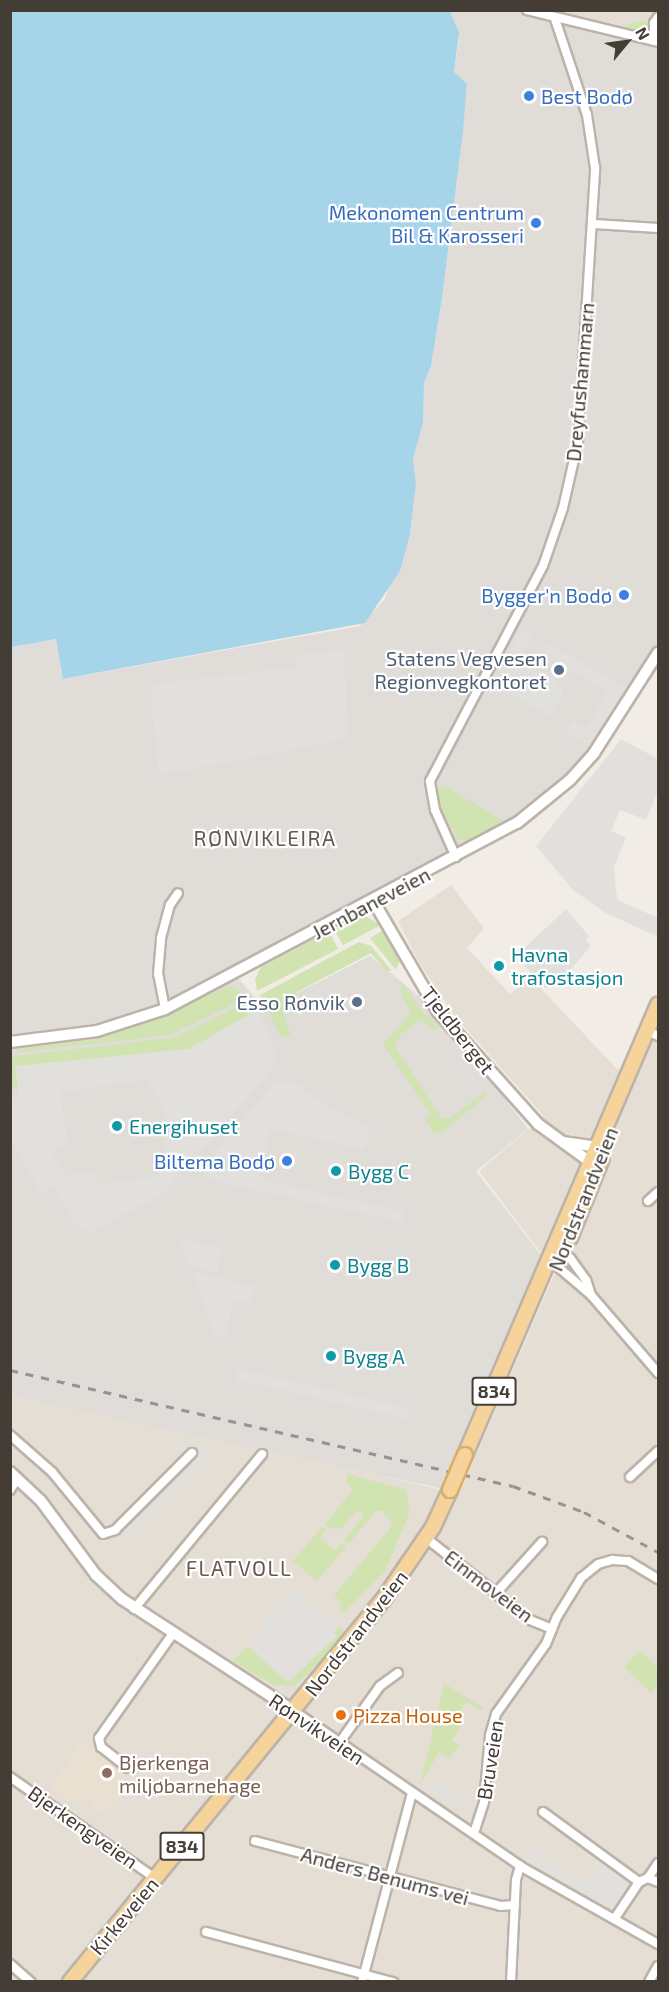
<!DOCTYPE html>
<html>
<head>
<meta charset="utf-8">
<style>
	body { margin:0 }
	#map { position:relative; width:669px; height:1992px; overflow:hidden; background:#f1ede6; font-family:"Exo 2",sans-serif }
	div>[style] { position:absolute }
	.residential>* { inset:0; background:#e5ded4 }
	.industrial>* { inset:0; background:#e0dcd7 }
	.education>* { inset:0; background:#e9e0d1 }
	.green>* { inset:0; background:#d1e3b1 }
	.parking>* { inset:0; background:#e2e0dd; transform-origin:0 0 }
	.water>* { inset:0; background:#a6d5ea }
	.roads { filter:drop-shadow(2px 0 #bcb3a9) drop-shadow(-2px 0 #bcb3a9) drop-shadow(0 2px #bcb3a9) drop-shadow(0 -2px #bcb3a9) }
	.minor>* { height:8px; margin:-4px; padding:0 4px; transform-origin:4px; border-radius:4px; background:#fff }
	.tertiary>* { height:10px; margin:-5px; padding:0 5px; transform-origin:5px; border-radius:5px; background:#fff }
	.primary>* { height:14px; margin:-7px; padding:0 7px; transform-origin:7px; border-radius:7px; background:#f6d39a }
	.rail>* { height:3px; margin-top:-1.5px; transform-origin:0; background:repeating-linear-gradient(90deg,#949494 0 8px,transparent 0 16px) }
	.bridges { filter:drop-shadow(2px 0 #d9ae6c) drop-shadow(-2px 0 #d9ae6c) drop-shadow(0 2px #d9ae6c) drop-shadow(0 -2px #d9ae6c) }
	.primary-bridge>* { height:14px; margin:-7px; padding:0 7px; transform-origin:7px; border-radius:7px; background:#f6d39a }
	.dots>* { width:16px; height:16px; translate:-50% -50%; box-sizing:border-box; border:3px solid #fff; border-radius:50% }
	span { translate:-50% -50%; white-space:nowrap; text-align:center; line-height:1.15; -webkit-text-stroke:4.5px #fff; paint-order:stroke }
	.shield-label span { padding:2px 4px; background:#fff; border:2px solid; border-radius:4px; -webkit-text-stroke-width:0 }
	.shield-label { font-size:18px; color:#433d36; font-weight:700 }
	.shop-label { font-size:20px; color:#366cbe }
	.left { translate:0 -50%; text-align:left }
	.right { translate:-100% -50%; text-align:right }
	.street-label { font-size:20px; color:#433d36 }
	.service-label { font-size:20px; color:#4e5e75 }
	.culture-label { font-size:20px; color:#0d838f }
	.food-label { font-size:20px; color:#c56008 }
	.education-label { font-size:20px; color:#785e54 }
	.neighbourhood-label { font-size:21px; color:#65594e; letter-spacing:1.5px }
	.frame { position:absolute; inset:0; border:12px solid #433d36; pointer-events:none }
	.north { position:absolute; left:597px; top:12px; width:60px; height:60px; -webkit-text-stroke:4px #fff; paint-order:stroke; rotate:61deg; font-size:16px; font-weight:700; line-height:24px; text-align:center; color:#433d36 }
	.north::after { content:''; display:block; margin:auto; width:21px; height:27px; background:#433d36; clip-path:polygon(50% 0,100% 100%,50% 72%,0 100%) }
</style>
</head>
<body>
<div id="map">
	<div class="residential">
		<div style="clip-path:polygon(527px 11px,658px 11px,658px 42px)"></div>
		<div style="clip-path:polygon(451px 885px,484px 928px,467px 948px,510px 994px,531px 978px,617px 1069px,632px 1068px,658px 1005px,658px 1981px,11px 1981px,10px 1396px,237px 1442px,459px 1494px,570px 1238px,555px 1231px,543px 1256px,479px 1171px,544px 1116px,456px 1018px,418px 961px,398px 921px)"></div>
	</div>
	<div class="industrial">
		<div style="clip-path:polygon(449px 11px,527px 11px,658px 42px,658px 653px,594px 753px,544px 803px,232px 971px,265px 1009px,370px 956px,438px 1012px,528px 1129px,476px 1171px,544px 1259px,444px 1489px,11px 1396px,11px 647px,56px 639px,64px 679px,360px 626px,384px 600px,410px 534px,416px 482px,413px 459px,423px 423px,424px 383px,431px 366px,442px 298px,463px 132px,467px 84px,454px 72px,459px 39px)"></div>
	</div>
	<div class="education">
		<div style="clip-path:polygon(81px 1742px,102px 1750px,142px 1782px,100px 1815px,87px 1798px,75px 1803px,51px 1788px)"></div>
	</div>
	<div class="green">
		<div style="clip-path:polygon(640px 21px,649px 22px,647px 31px,626px 29px,626px 25px)"></div>
		<div style="clip-path:polygon(443px 785px,497px 817px,507px 824px,473px 842px,458px 839px,439px 804px,436px 786px,444px 790px)"></div>
		<div style="clip-path:polygon(363px 915px,381px 925px,343px 945px,334px 929px)"></div>
		<div style="clip-path:polygon(383px 930px,400px 961px,396px 970px,370px 938px)"></div>
		<div style="clip-path:polygon(329px 931px,338px 949px,257px 991px,255px 979px,261px 967px)"></div>
		<div style="clip-path:polygon(359px 942px,371px 946px,392px 971px,386px 971px,371px 953px,297px 992px,284px 1014px,291px 1036px,281px 1037px,260px 995px)"></div>
		<div style="clip-path:polygon(402px 982px,425px 1015px,440px 1026px,434px 1031px,421px 1020px,401px 1034px,395px 1047px,441px 1117px,451px 1118px,485px 1091px,488px 1094px,442px 1133px,434px 1133px,425px 1120px,431px 1115px,383px 1044px,411px 1013px,401px 994px)"></div>
		<div style="clip-path:polygon(231px 986px,248px 997px,170px 1035px,12px 1053px,23px 1047px,123px 1030px)"></div>
		<div style="clip-path:polygon(249px 1001px,248px 1016px,189px 1049px,16px 1066px,19px 1089px,11px 1086px,11px 1057px,176px 1037px)"></div>
		<div style="clip-path:polygon(348px 1474px,406px 1490px,410px 1511px,385px 1572px,343px 1613px,338px 1607px,341px 1602px,334px 1595px,393px 1525px,382px 1511px,376px 1511px,348px 1544px,344px 1540px,363px 1517px,361px 1512px,356px 1511px,341px 1530px,336px 1526px,332px 1530px,325px 1524px,352px 1491px,346px 1481px)"></div>
		<div style="clip-path:polygon(322px 1527px,326px 1530px,320px 1538px,335px 1550px,342px 1543px,346px 1547px,317px 1581px,293px 1561px)"></div>
		<div style="clip-path:polygon(339px 1627px,344px 1632px,341px 1641px,295px 1686px,273px 1685px,233px 1661px,248px 1646px,288px 1682px,336px 1636px,333px 1633px)"></div>
		<div style="clip-path:polygon(640px 1650px,658px 1667px,658px 1685px,651px 1693px,624px 1667px)"></div>
		<div style="clip-path:polygon(444px 1683px,483px 1708px,481px 1711px,466px 1702px,455px 1719px,462px 1724px,452px 1740px,459px 1745px,450px 1758px,439px 1752px,420px 1785px)"></div>
	</div>
	<div class="parking">
		<div style="clip-path:polygon(522px 630px,532px 635px,519px 660px,552px 677px,561px 688px,562px 696px,552px 717px,497px 686px,502px 676px,497px 672px)"></div>
		<div style="clip-path:polygon(549px 644px,628px 689px,588px 745px,566px 732px,572px 720px,587px 727px,607px 692px,543px 655px)"></div>
		<div style="clip-path:polygon(344px 649px,348px 739px,159px 775px,150px 685px,297px 667px,296px 656px)"></div>
		<div style="clip-path:polygon(621px 739px,658px 759px,658px 791px,646px 820px,620px 810px,611px 831px,626px 838px,614px 867px,616px 891px,618px 900px,658px 918px,658px 937px,606px 913px,573px 890px,536px 846px)"></div>
		<div style="clip-path:polygon(566px 909px,589px 936px,586px 940px,591px 946px,564px 977px,561px 974px,545px 988px,516px 956px)"></div>
		<div style="clip-path:polygon(evenodd,257px 1010px,276px 1050px,275px 1066px,161px 1195px,90px 1232px,74px 1223px,53px 1186px,41px 1194px,11px 1138px,11px 1102px,19px 1096px,15px 1066px,189px 1049px,257px 1010px,148px 1080px,162px 1103px,170px 1136px,166px 1138px,159px 1176px,96px 1185px,94px 1172px,66px 1176px,52px 1151px,68px 1141px,60px 1092px,148px 1080px)"></div>
		<div style="clip-path:polygon(275px 1082px,294px 1082px,333px 1110px,370px 1128px,365px 1150px,271px 1129px,260px 1179px,404px 1212px,402px 1222px,218px 1182px,199px 1172px)"></div>
		<div style="clip-path:polygon(177px 1238px,222px 1247px,217px 1272px,190px 1266px)"></div>
		<div style="clip-path:polygon(193px 1272px,255px 1287px,250px 1302px,233px 1300px,226px 1338px,215px 1336px)"></div>
		<div style="left:239px;top:1369px;width:175px;height:11px;rotate:13deg"></div>
		<div style="clip-path:polygon(179px 1442px,216px 1448px,127px 1536px,124px 1532px,116px 1534px,180px 1472px,176px 1447px)"></div>
		<div style="clip-path:polygon(294px 1589px,339px 1627px,334px 1632px,337px 1636px,288px 1682px,248px 1646px,267px 1617px)"></div>
		<div style="clip-path:polygon(434px 1781px,470px 1804px,467px 1811px,452px 1806px,428px 1790px)"></div>
		<div style="clip-path:polygon(528px 1846px,585px 1884px,600px 1861px,628px 1880px,625px 1886px,632px 1887px,615px 1910px,521px 1855px)"></div>
	</div>
	<div class="water">
		<div style="clip-path:polygon(11px 10px,449px 10px,451px 14px,459px 33px,454px 72px,467px 84px,463px 132px,442px 298px,431px 366px,424px 383px,423px 423px,413px 459px,416px 483px,410px 534px,400px 571px,365px 623px,63px 679px,56px 639px,11px 647px)"></div>
	</div>
	<div class="roads">
		<div class="minor">
			<div style="left:527px;top:10px;width:135px;rotate:13.7deg"></div>
			<div style="left:654px;top:41px;width:18px;rotate:-90deg"></div>
			<div style="left:654px;top:23px;width:7px;rotate:-56deg"></div>
			<div style="left:594px;top:224px;width:64px;rotate:3.6deg"></div>
			<div style="left:456px;top:857px;width:51px;rotate:-114.1deg"></div>
			<div style="left:435px;top:810px;width:29px;rotate:-100deg"></div>
			<div style="left:430px;top:781px;width:243px;rotate:-62.3deg"></div>
			<div style="left:543px;top:566px;width:61px;rotate:-71deg"></div>
			<div style="left:563px;top:508px;width:68px;rotate:-77.2deg"></div>
			<div style="left:578px;top:442px;width:275px;rotate:-86.4deg"></div>
			<div style="left:595px;top:168px;width:54px;rotate:-98.6deg"></div>
			<div style="left:587px;top:115px;width:101px;rotate:-108.4deg"></div>
			<div style="left:165px;top:1009px;width:36px;rotate:-101deg"></div>
			<div style="left:158px;top:974px;width:36px;rotate:-85deg"></div>
			<div style="left:161px;top:938px;width:34px;rotate:-75deg"></div>
			<div style="left:170px;top:905px;width:14px;rotate:-56deg"></div>
			<div style="left:647px;top:1031px;width:12px;rotate:24deg"></div>
			<div style="left:648px;top:1201px;width:13px;rotate:-42deg"></div>
			<div style="left:591px;top:1295px;width:16px;rotate:-108deg"></div>
			<div style="left:586px;top:1280px;width:27px;rotate:-126deg"></div>
			<div style="left:570px;top:1258px;width:9px;rotate:-144deg"></div>
			<div style="left:563px;top:1253px;width:11px;rotate:165deg"></div>
			<div style="left:552px;top:1256px;width:11px;rotate:63deg"></div>
			<div style="left:557px;top:1266px;width:45px;rotate:40.5deg"></div>
			<div style="left:591px;top:1295px;width:103px;rotate:49.3deg"></div>
			<div style="left:10px;top:1435px;width:56px;rotate:41.4deg"></div>
			<div style="left:52px;top:1472px;width:80px;rotate:50.6deg"></div>
			<div style="left:103px;top:1534px;width:13px;rotate:-18deg"></div>
			<div style="left:115px;top:1530px;width:109px;rotate:-45deg"></div>
			<div style="left:630px;top:1477px;width:38px;rotate:-43deg"></div>
			<div style="left:10px;top:1490px;width:14px;rotate:-56deg"></div>
			<div style="left:426px;top:1538px;width:132px;rotate:38.3deg"></div>
			<div style="left:530px;top:1620px;width:24px;rotate:22deg"></div>
			<div style="left:496px;top:1593px;width:69px;rotate:-48deg"></div>
			<div style="left:134px;top:1609px;width:201px;rotate:-50.4deg"></div>
			<div style="left:294px;top:1711px;width:274px;rotate:34.4deg"></div>
			<div style="left:520px;top:1866px;width:159px;rotate:29.5deg"></div>
			<div style="left:340px;top:1742px;width:69px;rotate:-54.5deg"></div>
			<div style="left:380px;top:1686px;width:22px;rotate:-36deg"></div>
			<div style="left:128px;top:1768px;width:34px;rotate:-142deg"></div>
			<div style="left:101px;top:1747px;width:9px;rotate:-103deg"></div>
			<div style="left:99px;top:1738px;width:126px;rotate:-54.7deg"></div>
			<div style="left:10px;top:1777px;width:177px;rotate:34.9deg"></div>
			<div style="left:543px;top:1812px;width:119px;rotate:36.1deg"></div>
			<div style="left:474px;top:1833px;width:33px;rotate:-72deg"></div>
			<div style="left:484px;top:1802px;width:67px;rotate:-84.9deg"></div>
			<div style="left:490px;top:1735px;width:22px;rotate:-74deg"></div>
			<div style="left:496px;top:1714px;width:86px;rotate:-54.5deg"></div>
			<div style="left:546px;top:1644px;width:29px;rotate:-68deg"></div>
			<div style="left:557px;top:1617px;width:46px;rotate:-58.4deg"></div>
			<div style="left:581px;top:1578px;width:22px;rotate:-39deg"></div>
			<div style="left:598px;top:1564px;width:15px;rotate:-16deg"></div>
			<div style="left:612px;top:1560px;width:16px;rotate:4deg"></div>
			<div style="left:628px;top:1561px;width:35px;rotate:31deg"></div>
			<div style="left:255px;top:1841px;width:254px;rotate:14.8deg"></div>
			<div style="left:501px;top:1906px;width:14px;rotate:-4deg"></div>
			<div style="left:648px;top:1878px;width:18px;rotate:-56deg"></div>
			<div style="left:615px;top:1918px;width:43px;rotate:-56.3deg"></div>
			<div style="left:639px;top:1882px;width:10px;rotate:-24deg"></div>
			<div style="left:648px;top:1878px;width:11px;rotate:22deg"></div>
			<div style="left:206px;top:1932px;width:194px;rotate:15deg"></div>
			<div style="left:10px;top:1964px;width:28px;rotate:41deg"></div>
			<div style="left:362px;top:1982px;width:196px;rotate:-75.2deg"></div>
			<div style="left:511px;top:1982px;width:102px;rotate:-87.2deg"></div>
			<div style="left:516px;top:1880px;width:15px;rotate:-74deg"></div>
			<div style="left:649px;top:1982px;width:18px;rotate:-61deg"></div>
		</div>
		<div class="tertiary">
			<div style="left:374px;top:902px;width:127px;rotate:59.8deg"></div>
			<div style="left:438px;top:1012px;width:150px;rotate:48.2deg"></div>
			<div style="left:538px;top:1124px;width:73px;rotate:36.1deg"></div>
			<div style="left:10px;top:1042px;width:88px;rotate:-7.2deg"></div>
			<div style="left:97px;top:1031px;width:71px;rotate:-17.9deg"></div>
			<div style="left:165px;top:1009px;width:398px;rotate:-27.9deg"></div>
			<div style="left:517px;top:823px;width:68px;rotate:-39.1deg"></div>
			<div style="left:570px;top:780px;width:36px;rotate:-48deg"></div>
			<div style="left:594px;top:753px;width:119px;rotate:-57.4deg"></div>
			<div style="left:563px;top:1142px;width:42px;rotate:8.1deg"></div>
			<div style="left:10px;top:1472px;width:42px;rotate:43.1deg"></div>
			<div style="left:41px;top:1501px;width:92px;rotate:53.4deg"></div>
			<div style="left:96px;top:1575px;width:35px;rotate:43deg"></div>
			<div style="left:122px;top:1599px;width:205px;rotate:33.1deg"></div>
		</div>
		<div class="primary">
			<div style="left:570px;top:1238px;width:86px;rotate:-68.2deg"></div>
			<div style="left:465px;top:1455px;width:490px;rotate:-66.8deg"></div>
			<div style="left:70px;top:1982px;width:494px;rotate:-50.7deg"></div>
			<div style="left:383px;top:1600px;width:88px;rotate:-55.6deg"></div>
			<div style="left:433px;top:1527px;width:41px;rotate:-65.3deg"></div>
		</div>
	</div>
	<div class="rail">
		<div style="left:10px;top:1370px;width:516px;rotate:12.99deg"></div>
		<div style="left:513px;top:1486px;width:76px;rotate:20.1deg"></div>
		<div style="left:584px;top:1512px;width:84px;rotate:28.4deg"></div>
	</div>
	<div class="bridges">
		<div class="primary-bridge">
			<div style="left:450px;top:1490px;width:38px;rotate:-67deg"></div>
		</div>
	</div>
	<div class="dots">
		<div style="left:529px;top:96px;background:#3f7fe0"></div>
		<div style="left:536px;top:223px;background:#3f7fe0"></div>
		<div style="left:624px;top:595px;background:#3f7fe0"></div>
		<div style="left:559px;top:670px;background:#5c6f8a"></div>
		<div style="left:499px;top:966px;background:#0f9aa8"></div>
		<div style="left:357px;top:1002px;background:#5c6f8a"></div>
		<div style="left:117px;top:1126px;background:#0f9aa8"></div>
		<div style="left:287px;top:1161px;background:#3f7fe0"></div>
		<div style="left:336px;top:1171px;background:#0f9aa8"></div>
		<div style="left:335px;top:1265px;background:#0f9aa8"></div>
		<div style="left:331px;top:1356px;background:#0f9aa8"></div>
		<div style="left:341px;top:1715px;background:#e8710a"></div>
		<div style="left:107px;top:1773px;background:#8d6e63"></div>
	</div>
	<div class="shield-label">
		<span style="left:494px;top:1391px">834</span>
		<span style="left:182px;top:1846px">834</span>
	</div>
	<div class="shop-label">
		<span class="left" style="left:541px;top:96px">Best Bodø</span>
		<span class="right" style="left:524px;top:224px">Mekonomen Centrum<br>Bil &amp; Karosseri</span>
		<span class="right" style="left:612px;top:595px">Bygger'n Bodø</span>
		<span class="right" style="left:275px;top:1161px">Biltema Bodø</span>
	</div>
	<div class="street-label">
		<span style="left:580px;top:382px;rotate:-85deg">Dreyfushammarn</span>
		<span style="left:371px;top:903px;rotate:-28deg">Jernbaneveien</span>
		<span style="left:458px;top:1030px;rotate:52deg">Tjeldberget</span>
		<span style="left:583px;top:1199px;rotate:-68deg">Nordstrandveien</span>
		<span style="left:489px;top:1586px;rotate:37deg">Einmoveien</span>
		<span style="left:356px;top:1633px;rotate:-52deg">Nordstrandveien</span>
		<span style="left:317px;top:1729px;rotate:34deg">Rønvikveien</span>
		<span style="left:490px;top:1760px;rotate:-81deg">Bruveien</span>
		<span style="left:83px;top:1827px;rotate:35deg">Bjerkengveien</span>
		<span style="left:385px;top:1876px;rotate:15deg">Anders Benums vei</span>
		<span style="left:124px;top:1916px;rotate:-50deg">Kirkeveien</span>
	</div>
	<div class="service-label">
		<span class="right" style="left:547px;top:670px">Statens Vegvesen<br>Regionvegkontoret</span>
		<span class="right" style="left:345px;top:1002px">Esso Rønvik</span>
	</div>
	<div class="culture-label">
		<span class="left" style="left:511px;top:966px">Havna<br>trafostasjon</span>
		<span class="left" style="left:129px;top:1126px">Energihuset</span>
		<span class="left" style="left:348px;top:1171px">Bygg C</span>
		<span class="left" style="left:347px;top:1265px">Bygg B</span>
		<span class="left" style="left:343px;top:1356px">Bygg A</span>
	</div>
	<div class="food-label">
		<span class="left" style="left:353px;top:1715px">Pizza House</span>
	</div>
	<div class="education-label">
		<span class="left" style="left:119px;top:1774px">Bjerkenga<br>miljøbarnehage</span>
	</div>
	<div class="neighbourhood-label">
		<span style="left:265px;top:838px">RØNVIKLEIRA</span>
		<span style="left:239px;top:1568px">FLATVOLL</span>
	</div>
	<div class="frame"></div>
	<div class="north">N</div>
</div>
</body>
</html>
